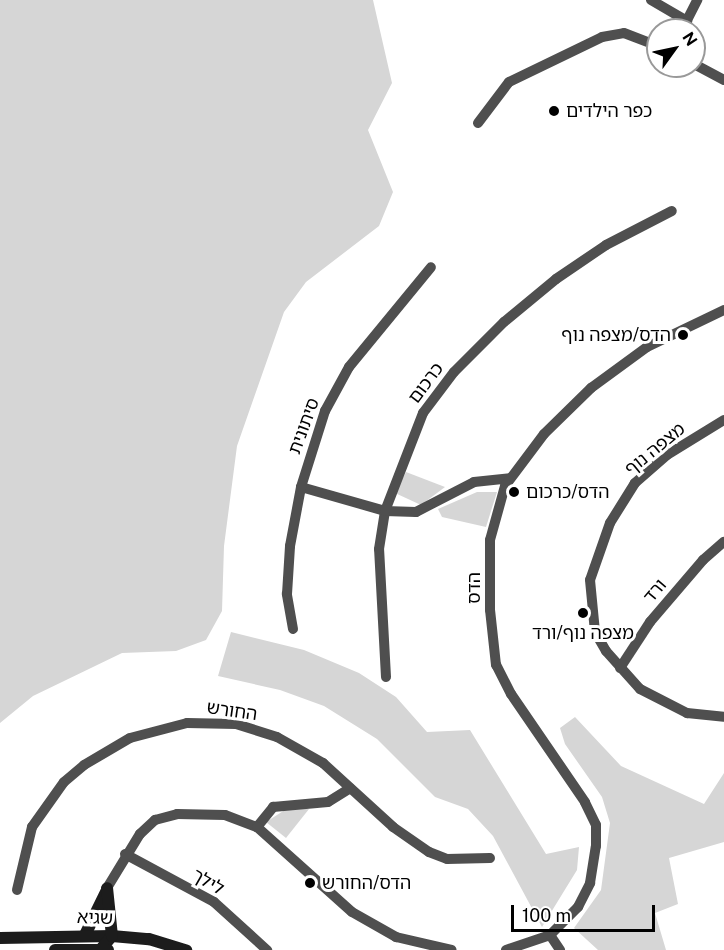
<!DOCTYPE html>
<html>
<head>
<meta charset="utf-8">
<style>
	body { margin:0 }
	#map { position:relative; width:724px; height:950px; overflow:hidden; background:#fff; font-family:"Public Sans","Noto Sans Hebrew",sans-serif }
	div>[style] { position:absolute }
	.green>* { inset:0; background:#d6d6d6 }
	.street>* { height:10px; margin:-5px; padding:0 5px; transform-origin:5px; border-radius:5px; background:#4f4f4f }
	.secondary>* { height:12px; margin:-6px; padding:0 6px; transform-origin:6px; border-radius:6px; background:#1c1c1c }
	.dots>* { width:16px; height:16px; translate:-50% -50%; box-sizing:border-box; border:3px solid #fff; border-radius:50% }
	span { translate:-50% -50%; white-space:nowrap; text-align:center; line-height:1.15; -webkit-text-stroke:6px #fff; paint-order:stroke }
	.poi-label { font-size:18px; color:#000 }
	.left { translate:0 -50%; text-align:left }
	.right { translate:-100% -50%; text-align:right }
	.street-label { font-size:18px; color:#000 }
	.north { position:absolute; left:646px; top:18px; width:60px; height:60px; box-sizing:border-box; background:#fff; border:2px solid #999; border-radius:50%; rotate:57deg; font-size:16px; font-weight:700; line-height:24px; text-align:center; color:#000 }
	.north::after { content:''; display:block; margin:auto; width:21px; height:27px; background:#000; clip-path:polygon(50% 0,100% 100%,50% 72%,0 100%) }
	.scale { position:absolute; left:511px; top:905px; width:144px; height:27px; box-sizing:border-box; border:3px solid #000; border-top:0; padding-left:8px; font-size:18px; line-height:21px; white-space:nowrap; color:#000; -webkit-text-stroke:4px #fff; paint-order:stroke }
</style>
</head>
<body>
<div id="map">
	<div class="green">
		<div style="clip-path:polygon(0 0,373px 0,392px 83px,368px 130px,393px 192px,379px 226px,306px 282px,284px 312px,237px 446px,224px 546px,222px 611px,206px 640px,176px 651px,122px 653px,33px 696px,0 723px)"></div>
		<div style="clip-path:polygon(406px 472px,445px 487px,421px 505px,395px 493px)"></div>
		<div style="clip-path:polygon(477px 492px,497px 492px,486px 527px,442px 517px,438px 509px)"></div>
		<div style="clip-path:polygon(231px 632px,304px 650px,359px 673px,396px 697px,427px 732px,470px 730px,546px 854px,579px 847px,577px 870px,542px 927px,493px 836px,468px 809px,435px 797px,377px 739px,324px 706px,280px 690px,218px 676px)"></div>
		<div style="clip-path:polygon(575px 717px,621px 766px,704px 804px,724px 773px,724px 842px,669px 858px,678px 904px,655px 913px,666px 950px,598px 950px,574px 928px,601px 890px,610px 823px,602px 797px,565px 744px,560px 728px)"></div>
		<div style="clip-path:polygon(288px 808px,309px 809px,286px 838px,266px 822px)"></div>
	</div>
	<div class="street">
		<div style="left:651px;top:0;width:42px;rotate:30.3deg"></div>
		<div style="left:682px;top:30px;width:34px;rotate:-63deg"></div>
		<div style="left:694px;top:64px;width:34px;rotate:28deg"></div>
		<div style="left:478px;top:123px;width:51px;rotate:-52.9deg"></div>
		<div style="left:509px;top:82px;width:103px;rotate:-25.8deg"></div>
		<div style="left:602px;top:37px;width:22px;rotate:-10deg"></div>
		<div style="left:624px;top:33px;width:36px;rotate:21deg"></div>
		<div style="left:724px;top:420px;width:67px;rotate:148.4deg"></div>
		<div style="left:667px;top:455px;width:43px;rotate:138.8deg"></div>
		<div style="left:635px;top:483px;width:47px;rotate:122deg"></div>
		<div style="left:610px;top:523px;width:60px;rotate:109.3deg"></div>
		<div style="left:590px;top:580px;width:52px;rotate:84.5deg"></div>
		<div style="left:595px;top:632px;width:22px;rotate:60deg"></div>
		<div style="left:606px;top:651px;width:51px;rotate:48.2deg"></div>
		<div style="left:640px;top:689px;width:53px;rotate:27.1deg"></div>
		<div style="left:687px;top:713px;width:37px;rotate:6deg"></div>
		<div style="left:301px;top:487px;width:87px;rotate:15.9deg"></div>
		<div style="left:385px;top:511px;width:31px;rotate:2deg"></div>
		<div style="left:416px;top:512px;width:65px;rotate:-27.3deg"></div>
		<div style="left:474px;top:482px;width:36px;rotate:-6deg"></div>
		<div style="left:293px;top:629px;width:36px;rotate:-100deg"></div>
		<div style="left:287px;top:594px;width:48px;rotate:-86.4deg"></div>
		<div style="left:290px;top:546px;width:60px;rotate:-79.4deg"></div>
		<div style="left:301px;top:487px;width:80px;rotate:-72.5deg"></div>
		<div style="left:325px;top:411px;width:50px;rotate:-61.4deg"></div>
		<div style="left:349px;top:367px;width:129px;rotate:-50.6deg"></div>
		<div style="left:620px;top:668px;width:55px;rotate:-56.9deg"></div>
		<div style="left:650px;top:622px;width:82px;rotate:-49.5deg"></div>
		<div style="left:703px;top:560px;width:28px;rotate:-41deg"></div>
		<div style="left:386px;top:677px;width:128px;rotate:-93.1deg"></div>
		<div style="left:379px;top:549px;width:38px;rotate:-81deg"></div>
		<div style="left:385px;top:511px;width:105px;rotate:-68.8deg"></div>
		<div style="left:423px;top:413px;width:51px;rotate:-52.9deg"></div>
		<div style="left:454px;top:372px;width:71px;rotate:-45deg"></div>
		<div style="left:504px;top:322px;width:67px;rotate:-39.6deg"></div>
		<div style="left:556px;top:279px;width:60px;rotate:-34.2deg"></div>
		<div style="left:606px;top:245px;width:74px;rotate:-27.3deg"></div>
		<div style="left:257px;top:827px;width:26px;rotate:-51deg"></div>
		<div style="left:273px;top:807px;width:55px;rotate:-5.2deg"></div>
		<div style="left:328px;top:802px;width:26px;rotate:-32deg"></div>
		<div style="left:125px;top:854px;width:101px;rotate:28.3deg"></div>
		<div style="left:214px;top:902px;width:72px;rotate:42.2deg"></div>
		<div style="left:107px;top:888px;width:63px;rotate:-58.6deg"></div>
		<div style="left:140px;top:834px;width:21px;rotate:-43deg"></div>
		<div style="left:155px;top:820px;width:23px;rotate:-15deg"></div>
		<div style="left:177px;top:814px;width:48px;rotate:1.2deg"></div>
		<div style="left:225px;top:815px;width:34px;rotate:21deg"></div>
		<div style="left:257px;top:827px;width:127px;rotate:41.8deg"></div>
		<div style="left:352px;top:912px;width:51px;rotate:29.6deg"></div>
		<div style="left:396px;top:937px;width:57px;rotate:13.1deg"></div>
		<div style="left:17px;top:890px;width:65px;rotate:-76.6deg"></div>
		<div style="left:32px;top:827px;width:55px;rotate:-54.6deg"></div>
		<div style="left:64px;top:782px;width:26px;rotate:-40deg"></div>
		<div style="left:84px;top:765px;width:53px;rotate:-30.4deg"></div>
		<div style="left:130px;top:738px;width:59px;rotate:-14.7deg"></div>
		<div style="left:187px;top:723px;width:49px;rotate:1.2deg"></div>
		<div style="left:236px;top:724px;width:43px;rotate:17.6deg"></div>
		<div style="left:277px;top:737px;width:53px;rotate:29.5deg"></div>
		<div style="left:323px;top:763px;width:95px;rotate:42.4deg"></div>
		<div style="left:393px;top:827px;width:44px;rotate:34.8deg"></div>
		<div style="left:429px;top:852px;width:19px;rotate:21deg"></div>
		<div style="left:447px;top:859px;width:43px;rotate:-1.3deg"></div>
		<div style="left:550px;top:935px;width:18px;rotate:56deg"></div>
		<div style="left:506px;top:950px;width:46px;rotate:-18.8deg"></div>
		<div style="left:550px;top:935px;width:40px;rotate:-45deg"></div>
		<div style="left:578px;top:907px;width:27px;rotate:-63deg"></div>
		<div style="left:590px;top:883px;width:37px;rotate:-81deg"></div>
		<div style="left:596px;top:846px;width:21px;rotate:-90deg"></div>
		<div style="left:596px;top:825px;width:25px;rotate:-116deg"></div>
		<div style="left:585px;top:802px;width:131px;rotate:-124.4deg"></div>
		<div style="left:511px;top:694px;width:33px;rotate:-117deg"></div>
		<div style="left:496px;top:665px;width:55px;rotate:-96.2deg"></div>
		<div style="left:490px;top:610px;width:70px;rotate:-90deg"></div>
		<div style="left:490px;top:540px;width:56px;rotate:-74.5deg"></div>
		<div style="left:505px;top:486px;width:65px;rotate:-53.1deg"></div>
		<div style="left:544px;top:434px;width:66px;rotate:-44.4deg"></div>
		<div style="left:591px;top:388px;width:69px;rotate:-36.2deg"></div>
		<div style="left:647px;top:347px;width:85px;rotate:-25.7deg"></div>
	</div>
	<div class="secondary">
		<div style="left:85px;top:935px;width:48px;rotate:-64deg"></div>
		<div style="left:0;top:938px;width:112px;rotate:-1deg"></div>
		<div style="left:112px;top:936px;width:37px;rotate:5deg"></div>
		<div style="left:149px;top:939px;width:39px;rotate:17deg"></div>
		<div style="left:101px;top:949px;width:17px;rotate:-50deg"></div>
		<div style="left:112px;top:936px;width:48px;rotate:-95.9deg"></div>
		<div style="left:55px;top:950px;width:53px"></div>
	</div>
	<div class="dots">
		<div style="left:554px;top:111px;background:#000"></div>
		<div style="left:683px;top:335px;background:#000"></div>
		<div style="left:514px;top:492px;background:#000"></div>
		<div style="left:583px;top:613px;background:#000"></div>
		<div style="left:310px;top:883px;background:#000"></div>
	</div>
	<div class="poi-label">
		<span class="left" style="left:566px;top:111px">כפר הילדים</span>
		<span class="right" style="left:671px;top:335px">הדס/מצפה נוף</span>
		<span class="left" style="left:526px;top:492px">הדס/כרכום</span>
		<span style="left:583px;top:633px">מצפה נוף/ורד</span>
		<span class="left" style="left:322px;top:883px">הדס/החורש</span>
	</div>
	<div class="street-label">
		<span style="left:426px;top:383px;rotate:-53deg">כרכום</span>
		<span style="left:304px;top:426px;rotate:-70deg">סיתונית</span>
		<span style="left:655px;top:449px;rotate:-39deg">מצפה נוף</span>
		<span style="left:474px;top:588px;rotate:-90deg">הדס</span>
		<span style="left:655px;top:591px;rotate:-50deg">ורד</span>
		<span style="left:232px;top:711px;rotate:8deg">החורש</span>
		<span style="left:208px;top:882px;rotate:30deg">לילך</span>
		<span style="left:95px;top:918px;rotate:2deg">שגיא</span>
	</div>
	<div class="north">N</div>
	<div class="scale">100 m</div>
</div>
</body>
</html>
